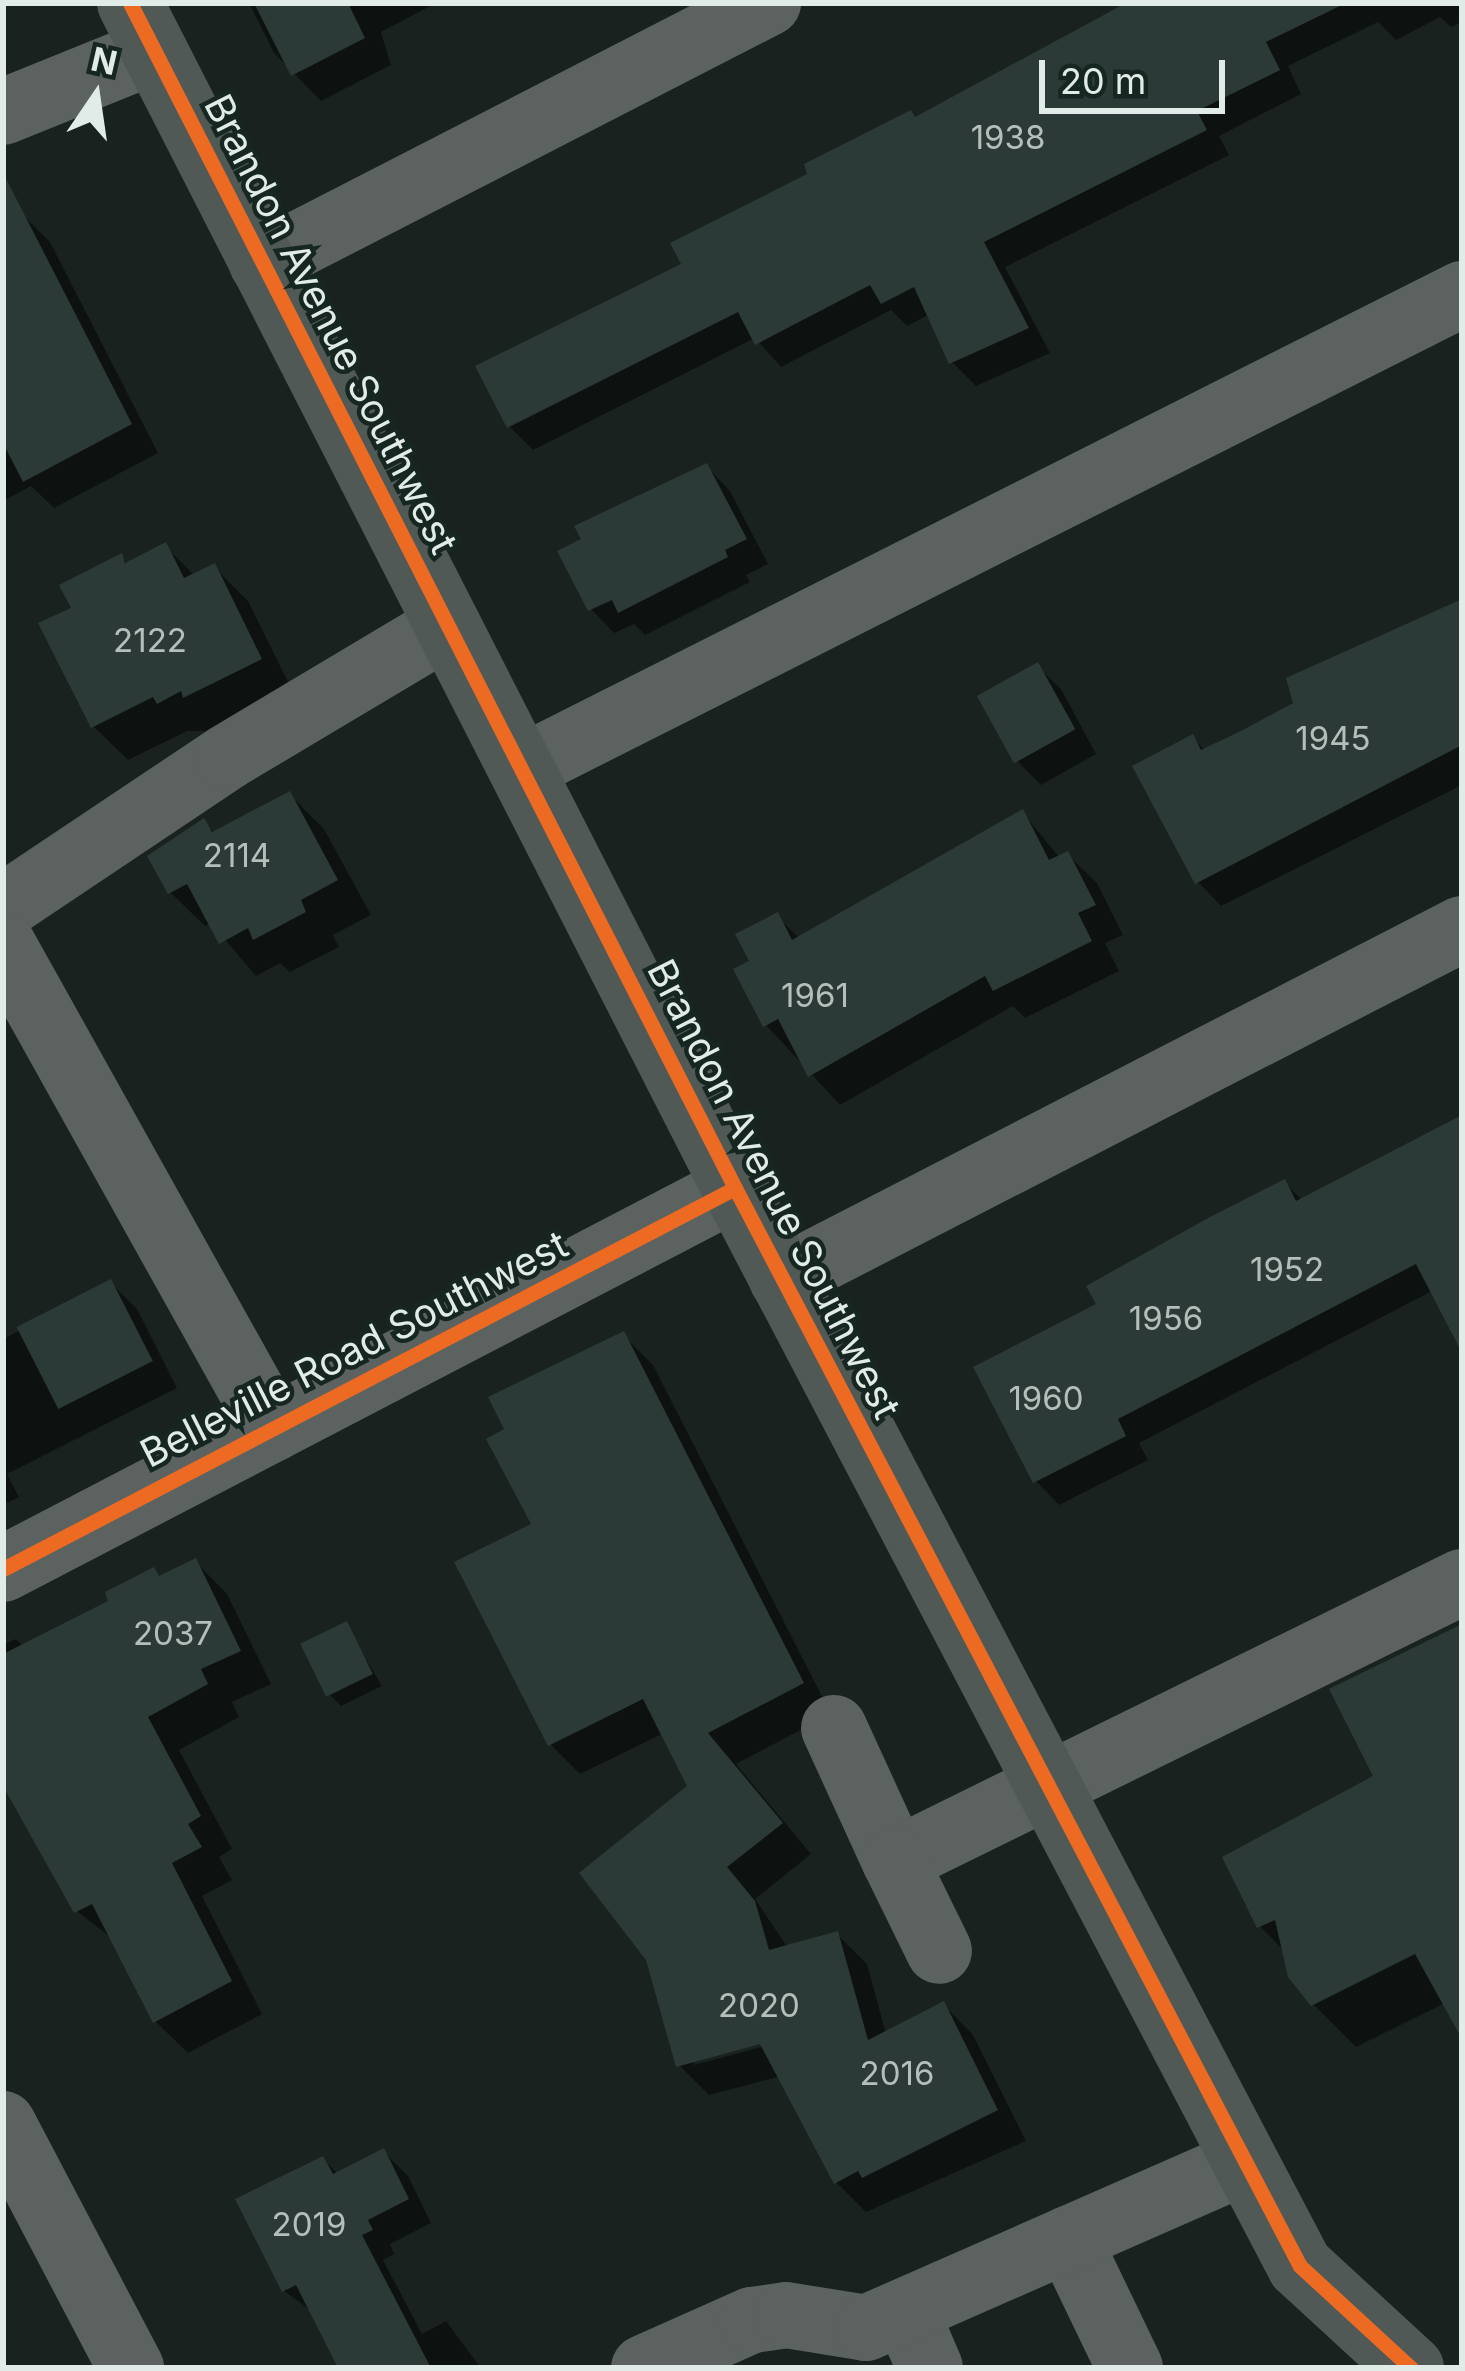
<!DOCTYPE html>
<html>
<head>
<meta charset="utf-8">
<style>
	body { margin:0 }
	#map { position:relative; width:1465px; height:2371px; overflow:hidden; background:#1a2220; font-family:Inter,sans-serif }
	div>[style] { position:absolute }
	.shadow>* { inset:0; background:#0007 }
	.building>* { inset:0; background:#2c3a37; transform-origin:0 0 }
	.minor>* { height:66px; margin:-33px; padding:0 33px; transform-origin:33px; border-radius:33px; background:#5b6260 }
	.major>* { height:66px; margin:-33px; padding:0 33px; transform-origin:33px; border-radius:33px; background:#505956 }
	.cycleway>* { height:15px; margin:-7.5px; padding:0 7.5px; transform-origin:7.5px; border-radius:7.5px; background:#ed6a23 }
	span { translate:-50% -50%; white-space:nowrap; text-align:center; line-height:1.15; -webkit-text-stroke:9px #162621; paint-order:stroke }
	.number-label { font-size:33px; color:#b4bfbb }
	.number-label span { -webkit-text-stroke-width:0 }
	.street-label { font-size:39px; color:#e1ebe7 }
	.frame { position:absolute; inset:0; border:6px solid #e1ebe7; pointer-events:none }
	.north { position:absolute; left:36px; top:36px; width:120px; height:120px; -webkit-text-stroke:9px #162621; paint-order:stroke; rotate:13deg; font-size:33px; font-weight:700; line-height:48px; text-align:center; color:#e1ebe7 }
	.north::after { content:''; display:block; margin:auto; width:42px; height:54px; background:#e1ebe7; clip-path:polygon(50% 0,100% 100%,50% 72%,0 100%) }
	.scale { position:absolute; left:1039px; top:60px; width:186px; height:54px; box-sizing:border-box; border:6px solid #e1ebe7; border-top:0; padding-left:15px; font-size:36px; line-height:42px; white-space:nowrap; color:#e1ebe7; -webkit-text-stroke:9px #162621; paint-order:stroke }
</style>
</head>
<body>
<div id="map">
	<div class="shadow">
		<div style="clip-path:polygon(249px 3px,436px 3px,381px 32px,391px 65px,321px 101px,274px 53px)"></div>
		<div style="clip-path:polygon(1132px 3px,1462px 3px,1462px 22px,1451px 27px,1440px 17px,1396px 40px,1378px 22px,1288px 66px,1301px 94px,1219px 136px,1229px 155px,1005px 267px,1050px 353px,976px 386px,952px 362px,930px 314px,907px 326px,891px 310px,781px 367px,755px 338px,533px 450px,509px 426px,685px 265px,917px 120px)"></div>
		<div style="clip-path:polygon(21px 213px,50px 242px,158px 453px,54px 508px,31px 486px,3px 501px,3px 222px)"></div>
		<div style="clip-path:polygon(707px 467px,730px 491px,768px 564px,746px 575px,750px 582px,645px 635px,634px 624px,614px 633px,591px 609px)"></div>
		<div style="clip-path:polygon(165px 546px,195px 576px,214px 567px,248px 601px,294px 694px,220px 731px,187px 731px,128px 760px,93px 726px,75px 609px,121px 557px,129px 565px)"></div>
		<div style="clip-path:polygon(1462px 601px,1462px 785px,1221px 906px,1198px 882px,1192px 737px,1206px 751px,1245px 732px)"></div>
		<div style="clip-path:polygon(1037px 666px,1061px 689px,1096px 754px,1041px 785px,1017px 761px)"></div>
		<div style="clip-path:polygon(290px 795px,324px 829px,371px 915px,333px 935px,339px 947px,290px 972px,280px 963px,256px 976px,211px 923px,205px 926px,170px 892px,203px 822px,216px 834px)"></div>
		<div style="clip-path:polygon(1023px 813px,1060px 858px,1067px 854px,1097px 883px,1123px 935px,1105px 943px,1119px 971px,1025px 1018px,1013px 1006px,840px 1105px,766px 1025px,753px 962px,777px 916px,800px 939px)"></div>
		<div style="clip-path:polygon(1462px 1118px,1462px 1291px,1438px 1288px,1139px 1443px,1148px 1460px,1059px 1505px,1036px 1481px,1100px 1305px,1285px 1183px,1303px 1201px)"></div>
		<div style="clip-path:polygon(111px 1283px,137px 1309px,177px 1388px,7px 1474px,19px 1497px,3px 1505px,3px 1339px)"></div>
		<div style="clip-path:polygon(evenodd,623px 1335px,653px 1365px,831px 1714px,736px 1764px,811px 1854px,755px 1899px,788px 1948px,837px 1934px,867px 1964px,886px 2034px,944px 2005px,973px 2035px,1026px 2141px,866px 2212px,836px 2182px,781px 2076px,709px 2095px,679px 2065px,691px 1786px,664px 1733px,580px 1774px,550px 1744px,535px 1525px,623px 1335px,774px 2038px,776px 2043px,694px 2065px,694px 2059px,774px 2038px)"></div>
		<div style="clip-path:polygon(195px 1561px,227px 1594px,271px 1684px,232px 1702px,239px 1717px,179px 1750px,232px 1849px,219px 1857px,232px 1880px,202px 1896px,262px 2014px,188px 2053px,155px 2021px,115px 1941px,77px 1911px,3px 1770px,3px 1645px,16px 1639px,24px 1647px)"></div>
		<div style="clip-path:polygon(346px 1625px,382px 1686px,341px 1706px,330px 1695px)"></div>
		<div style="clip-path:polygon(1462px 1627px,1462px 2033px,1445px 2003px,1356px 2047px,1313px 2004px,1285px 1952px,1260px 1926px,1376px 1778px)"></div>
		<div style="clip-path:polygon(384px 2152px,408px 2176px,431px 2223px,390px 2244px,394px 2254px,383px 2260px,422px 2334px,446px 2321px,481px 2368px,342px 2368px,313px 2312px,284px 2291px,323px 2159px,338px 2174px)"></div>
	</div>
	<div class="building">
		<div style="clip-path:polygon(254px 3px,348px 3px,365px 38px,291px 76px)"></div>
		<div style="clip-path:polygon(1126px 3px,1346px 3px,1266px 42px,1280px 70px,1197px 111px,1207px 130px,984px 242px,1029px 328px,949px 364px,914px 287px,881px 304px,870px 285px,755px 345px,738px 312px,507px 428px,475px 366px,681px 264px,670px 243px,807px 174px,804px 164px,911px 110px,915px 117px)"></div>
		<div style="clip-path:polygon(3px 173px,132px 424px,23px 482px,3px 443px)"></div>
		<div style="clip-path:polygon(707px 463px,747px 539px,725px 550px,728px 557px,618px 613px,612px 600px,588px 611px,557px 551px,581px 539px,574px 526px)"></div>
		<div style="clip-path:polygon(166px 542px,184px 578px,215px 563px,262px 659px,183px 698px,181px 691px,157px 704px,153px 697px,91px 728px,38px 623px,71px 608px,59px 585px,122px 553px,125px 563px)"></div>
		<div style="clip-path:polygon(1462px 599px,1462px 745px,1195px 884px,1132px 766px,1193px 734px,1201px 750px,1243px 730px,1293px 703px,1286px 678px)"></div>
		<div style="left:1038px;top:662px;width:77px;height:70px;rotate:61deg"></div>
		<div style="clip-path:polygon(290px 791px,338px 880px,301px 900px,306px 912px,253px 940px,248px 928px,219px 944px,187px 884px,168px 894px,147px 856px,204px 818px,212px 832px)"></div>
		<div style="clip-path:polygon(1023px 809px,1049px 860px,1068px 851px,1096px 905px,1078px 913px,1092px 941px,993px 991px,985px 976px,808px 1077px,778px 1019px,763px 1027px,733px 969px,749px 961px,735px 934px,778px 912px,792px 940px)"></div>
		<div style="clip-path:polygon(1462px 1115px,1462px 1353px,1416px 1264px,1118px 1419px,1126px 1436px,1033px 1483px,973px 1367px,1096px 1304px,1086px 1286px,1210px 1217px,1285px 1179px,1296px 1201px)"></div>
		<div style="left:111px;top:1279px;width:92px;height:106px;rotate:63deg"></div>
		<div style="clip-path:polygon(624px 1331px,804px 1683px,708px 1733px,783px 1823px,727px 1867px,755px 1901px,769px 1950px,838px 1931px,868px 2040px,944px 2001px,998px 2110px,862px 2178px,858px 2171px,834px 2184px,760px 2044px,676px 2067px,646px 1960px,579px 1873px,687px 1786px,643px 1699px,548px 1746px,454px 1562px,531px 1524px,486px 1439px,504px 1429px,488px 1397px)"></div>
		<div style="clip-path:polygon(196px 1558px,241px 1651px,201px 1669px,208px 1684px,148px 1717px,201px 1816px,188px 1824px,202px 1847px,172px 1863px,232px 1981px,153px 2023px,92px 1904px,74px 1913px,3px 1786px,3px 1654px,108px 1601px,105px 1592px,154px 1567px,159px 1576px)"></div>
		<div style="left:347px;top:1621px;width:59px;height:52px;rotate:64deg"></div>
		<div style="clip-path:polygon(1462px 1624px,1462px 2039px,1415px 1954px,1311px 2006px,1288px 1977px,1275px 1920px,1257px 1928px,1222px 1857px,1373px 1776px,1329px 1689px)"></div>
		<div style="clip-path:polygon(384px 2148px,409px 2199px,368px 2220px,373px 2230px,362px 2235px,431px 2368px,338px 2368px,296px 2285px,282px 2292px,235px 2199px,323px 2156px,333px 2174px)"></div>
	</div>
	<div class="minor">
		<div style="left:3px;top:112px;width:163px;rotate:-22deg"></div>
		<div style="left:262px;top:263px;width:569px;rotate:-27.2deg"></div>
		<div style="left:522px;top:768px;width:1053px;rotate:-26.76deg"></div>
		<div style="left:3px;top:907px;width:270px;rotate:-33.8deg"></div>
		<div style="left:227px;top:757px;width:257px;rotate:-30.8deg"></div>
		<div style="left:3px;top:945px;width:554px;rotate:60.84deg"></div>
		<div style="left:782px;top:1279px;width:765px;rotate:-27.24deg"></div>
		<div style="left:3px;top:1569px;width:825px;rotate:-27.5deg"></div>
		<div style="left:834px;top:1728px;width:146px;rotate:65.4deg"></div>
		<div style="left:895px;top:1861px;width:632px;rotate:-26.2deg"></div>
		<div style="left:895px;top:1861px;width:100px;rotate:63.9deg"></div>
		<div style="left:3px;top:2124px;width:276px;rotate:62.3deg"></div>
		<div style="left:1068px;top:2239px;width:143px;rotate:64.3deg"></div>
		<div style="left:906px;top:2312px;width:61px;rotate:66.8deg"></div>
		<div style="left:644px;top:2368px;width:118px;rotate:-24deg"></div>
		<div style="left:752px;top:2320px;width:34px;rotate:-8deg"></div>
		<div style="left:786px;top:2315px;width:81px;rotate:9.2deg"></div>
		<div style="left:866px;top:2328px;width:413px;rotate:-23.7deg"></div>
	</div>
	<div class="major">
		<div style="left:130px;top:3px;width:1331px;rotate:62.95deg"></div>
		<div style="left:735px;top:1188px;width:1217px;rotate:62.34deg"></div>
		<div style="left:1300px;top:2266px;width:151px;rotate:42.6deg"></div>
	</div>
	<div class="cycleway">
		<div style="left:130px;top:3px;width:1331px;rotate:62.95deg"></div>
		<div style="left:735px;top:1188px;width:1217px;rotate:62.34deg"></div>
		<div style="left:1300px;top:2266px;width:151px;rotate:42.6deg"></div>
		<div style="left:3px;top:1569px;width:825px;rotate:-27.5deg"></div>
	</div>
	<div class="number-label">
		<span style="left:1008px;top:138px">1938</span>
		<span style="left:150px;top:641px">2122</span>
		<span style="left:1333px;top:739px">1945</span>
		<span style="left:237px;top:856px">2114</span>
		<span style="left:815px;top:996px">1961</span>
		<span style="left:1287px;top:1270px">1952</span>
		<span style="left:1166px;top:1319px">1956</span>
		<span style="left:1046px;top:1399px">1960</span>
		<span style="left:173px;top:1634px">2037</span>
		<span style="left:759px;top:2006px">2020</span>
		<span style="left:897px;top:2074px">2016</span>
		<span style="left:309px;top:2225px">2019</span>
	</div>
	<div class="street-label">
		<span style="left:331px;top:324px;rotate:63deg">Brandon Avenue Southwest</span>
		<span style="left:774px;top:1189px;rotate:63deg">Brandon Avenue Southwest</span>
		<span style="left:354px;top:1349px;rotate:-27deg">Belleville Road Southwest</span>
	</div>
	<div class="frame"></div>
	<div class="north">N</div>
	<div class="scale">20 m</div>
</div>
</body>
</html>
